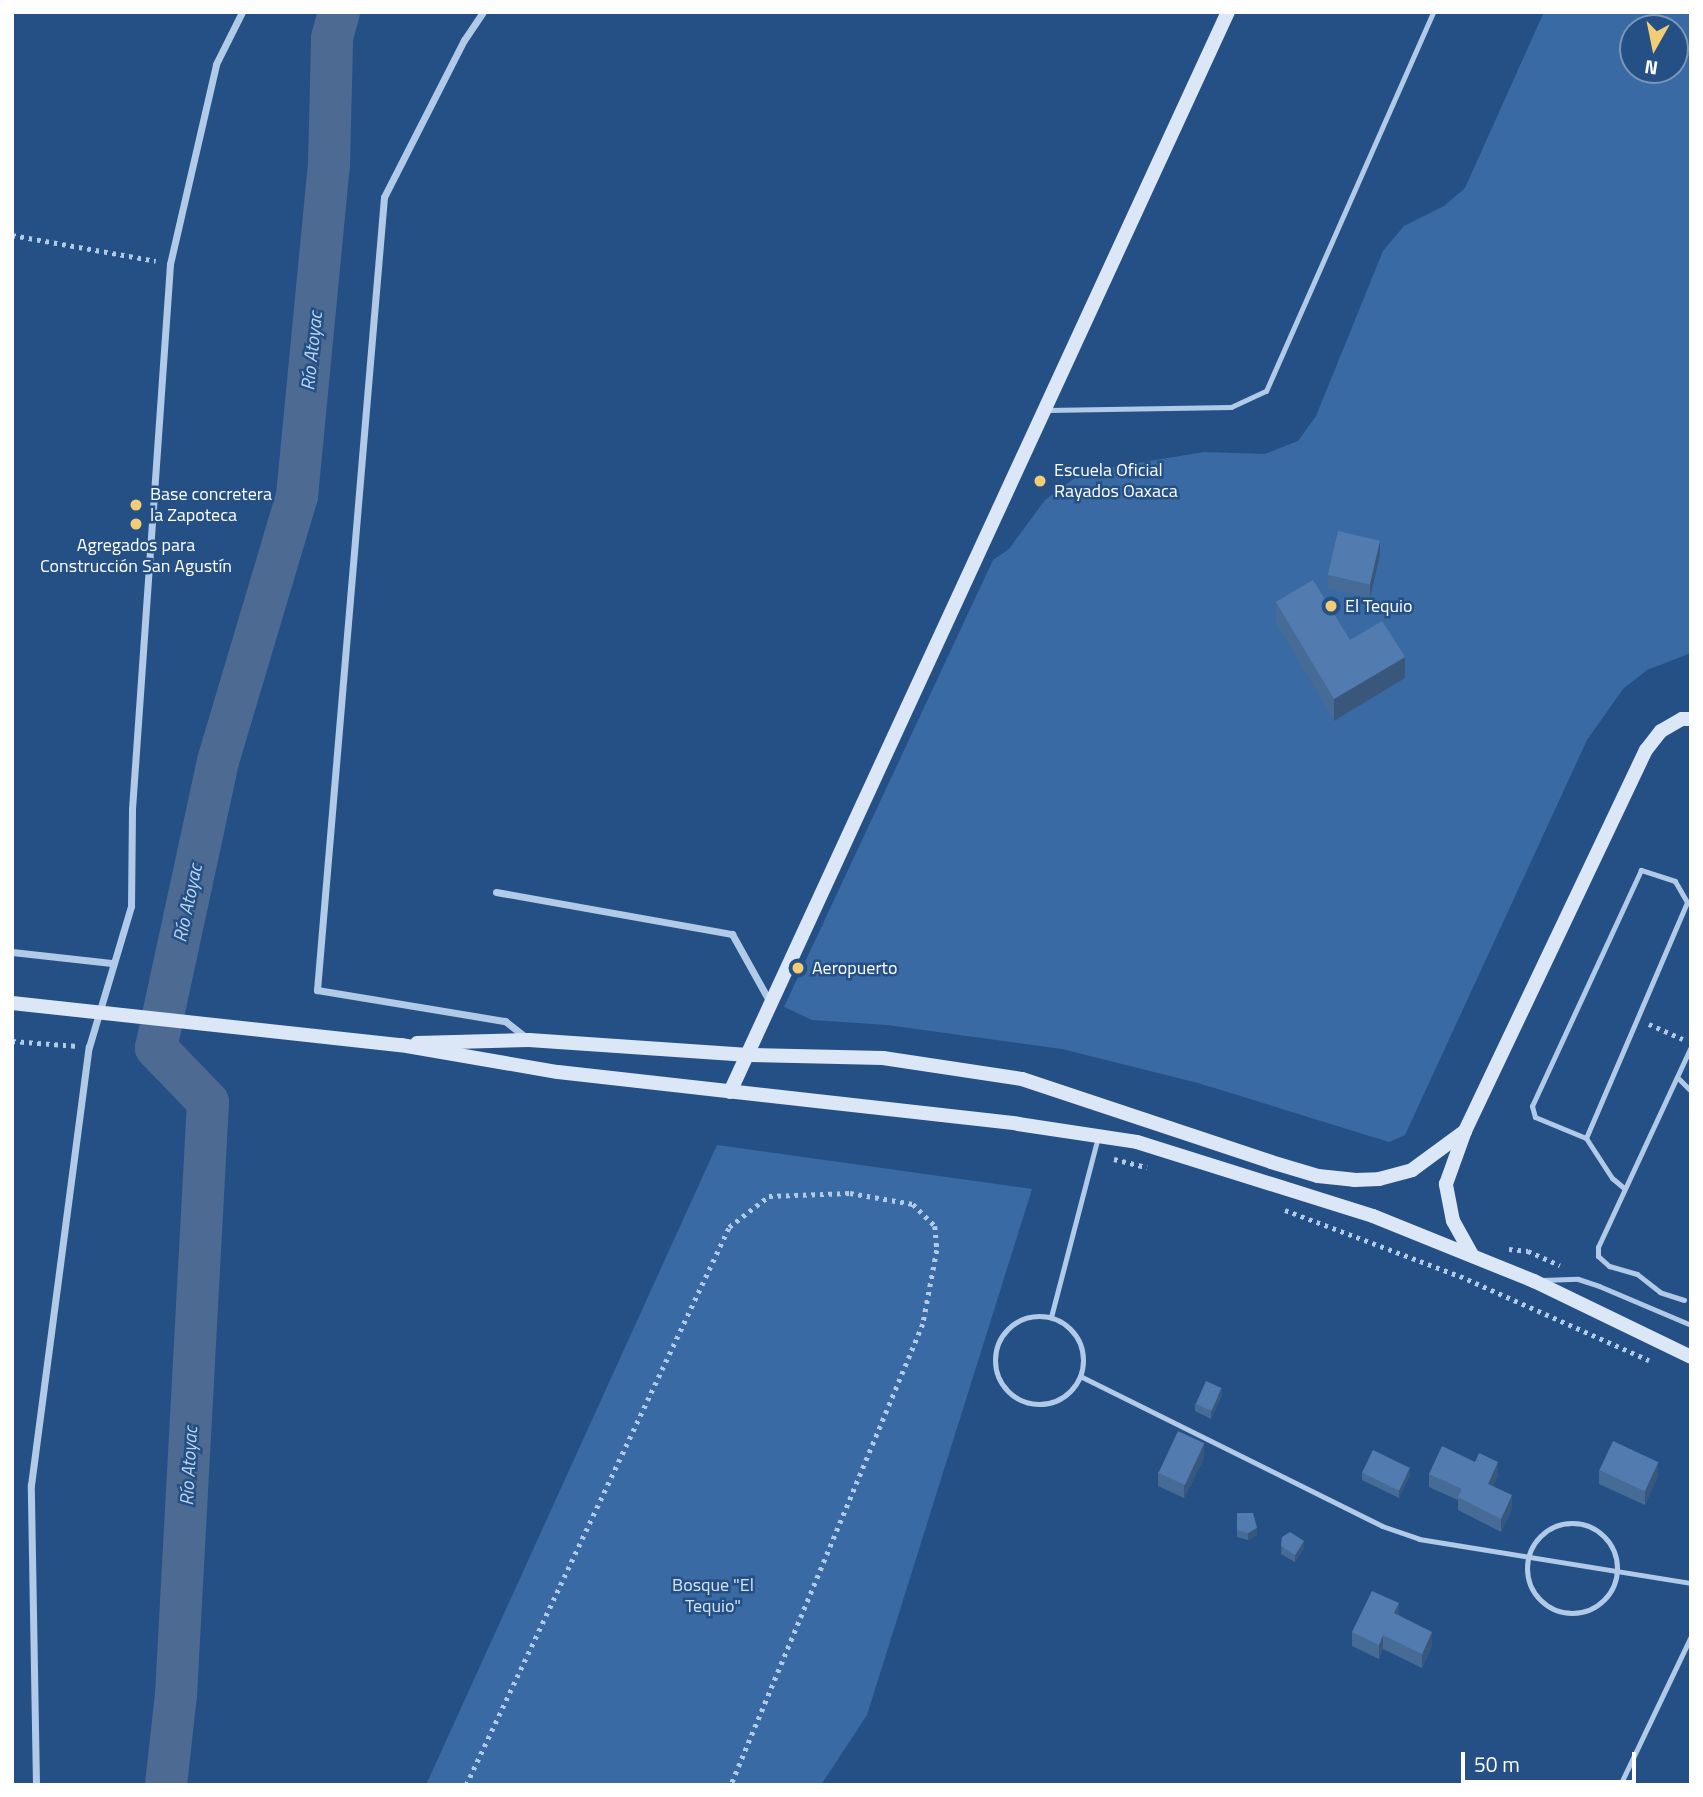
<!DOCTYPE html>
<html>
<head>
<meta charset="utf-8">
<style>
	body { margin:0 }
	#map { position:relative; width:1703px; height:1797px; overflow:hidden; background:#255086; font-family:"Titillium Web",sans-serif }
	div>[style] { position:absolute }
	.green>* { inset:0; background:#3a6aa3 }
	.river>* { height:42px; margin:-21px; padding:0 21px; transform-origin:21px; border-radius:21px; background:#4d6b92 }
	.path>* { height:4.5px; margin-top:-2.25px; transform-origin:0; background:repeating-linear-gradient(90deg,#b0cae8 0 3.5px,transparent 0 8.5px) }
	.lane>* { height:5px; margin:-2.5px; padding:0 2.5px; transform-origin:2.5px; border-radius:2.5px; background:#b0cae8 }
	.lane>.ring { margin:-2.5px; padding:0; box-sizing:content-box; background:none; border:5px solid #b0cae8; border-radius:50% }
	.street>* { height:7px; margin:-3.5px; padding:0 3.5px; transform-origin:3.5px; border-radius:3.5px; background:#b0cae8 }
	.secondary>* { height:14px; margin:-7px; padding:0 7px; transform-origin:7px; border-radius:7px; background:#dbe7f7 }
	.wall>* { inset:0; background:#476b97 }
	.shaded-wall>* { inset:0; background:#39577b }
	.building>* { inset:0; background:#527cb0; transform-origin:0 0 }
	.dots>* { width:19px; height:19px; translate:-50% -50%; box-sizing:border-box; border:4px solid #255086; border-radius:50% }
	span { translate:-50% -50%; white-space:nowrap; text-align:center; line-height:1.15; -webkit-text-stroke:5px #255086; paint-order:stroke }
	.poi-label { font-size:18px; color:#fff }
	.left { translate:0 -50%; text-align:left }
	.park-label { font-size:18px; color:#d4e4f7 }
	.water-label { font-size:19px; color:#bcd4f0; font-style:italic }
	.frame { position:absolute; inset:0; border:14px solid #fff; pointer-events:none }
	.north { position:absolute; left:1619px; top:14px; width:70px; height:70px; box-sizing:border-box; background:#255086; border:2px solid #7c96b6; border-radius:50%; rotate:189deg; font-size:19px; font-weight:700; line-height:28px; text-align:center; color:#fff }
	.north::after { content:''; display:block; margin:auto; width:24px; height:32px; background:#f2cd75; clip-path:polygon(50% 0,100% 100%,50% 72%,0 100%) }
	.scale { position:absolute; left:1461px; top:1752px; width:175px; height:32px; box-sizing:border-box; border:4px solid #fff; border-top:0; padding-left:9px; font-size:21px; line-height:24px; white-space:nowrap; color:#fff; -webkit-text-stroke:5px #255086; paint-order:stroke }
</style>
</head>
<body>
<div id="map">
	<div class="green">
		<div style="clip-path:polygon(evenodd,1544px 12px,1691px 12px,1691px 653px,1647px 670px,1623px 689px,1587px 740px,1405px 1135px,1389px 1142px,1198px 1083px,1062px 1049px,887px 1025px,812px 1020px,784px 1007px,993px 560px,1009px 549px,1045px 500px,1083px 472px,1204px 452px,1265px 454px,1298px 441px,1316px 416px,1383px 251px,1404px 226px,1444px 206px,1465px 188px,1544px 12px,1633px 28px,1675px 28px,1675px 70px,1633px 70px,1633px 28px)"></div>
		<div style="clip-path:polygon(717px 1145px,1032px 1189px,867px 1715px,821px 1785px,426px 1785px)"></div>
	</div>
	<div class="river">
		<div style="left:166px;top:1785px;width:91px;rotate:-83.7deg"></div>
		<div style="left:176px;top:1695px;width:594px;rotate:-86.91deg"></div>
		<div style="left:208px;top:1102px;width:75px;rotate:-133.9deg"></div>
		<div style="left:156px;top:1048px;width:294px;rotate:-77.8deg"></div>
		<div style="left:218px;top:761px;width:277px;rotate:-73.4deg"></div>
		<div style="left:297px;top:496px;width:333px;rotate:-84.5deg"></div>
		<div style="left:329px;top:165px;width:127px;rotate:-88.6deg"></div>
		<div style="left:332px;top:38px;width:27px;rotate:-75deg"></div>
	</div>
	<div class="path">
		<div style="left:12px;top:235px;width:146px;rotate:10.2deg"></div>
		<div style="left:1649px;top:1024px;width:37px;rotate:24deg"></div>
		<div style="left:12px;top:1041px;width:66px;rotate:4.3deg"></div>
		<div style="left:1114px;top:1159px;width:34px;rotate:14deg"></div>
		<div style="left:1285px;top:1210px;width:187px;rotate:20.7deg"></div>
		<div style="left:1460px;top:1276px;width:207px;rotate:24deg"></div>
		<div style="left:1509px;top:1249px;width:19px;rotate:6deg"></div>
		<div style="left:1528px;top:1251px;width:35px;rotate:24deg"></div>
		<div style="left:466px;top:1785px;width:617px;rotate:-64.76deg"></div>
		<div style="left:729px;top:1227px;width:51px;rotate:-37.8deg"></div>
		<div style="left:769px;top:1196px;width:81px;rotate:-2.1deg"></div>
		<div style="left:850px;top:1193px;width:64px;rotate:9.9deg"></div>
		<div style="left:913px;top:1204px;width:31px;rotate:45deg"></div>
		<div style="left:935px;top:1226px;width:24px;rotate:85deg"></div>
		<div style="left:937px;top:1250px;width:75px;rotate:100.7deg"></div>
		<div style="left:923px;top:1324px;width:499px;rotate:112.6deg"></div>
	</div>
	<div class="lane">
		<div style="left:1047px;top:410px;width:184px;rotate:-0.9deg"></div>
		<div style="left:1231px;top:407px;width:38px;rotate:-25deg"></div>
		<div style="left:1266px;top:391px;width:414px;rotate:-66.2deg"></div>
		<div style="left:1677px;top:1077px;width:20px;rotate:45deg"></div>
		<div style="left:1586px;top:1138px;width:257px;rotate:-66.8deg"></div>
		<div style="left:1687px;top:902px;width:24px;rotate:-120deg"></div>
		<div style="left:1675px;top:881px;width:36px;rotate:-162deg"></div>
		<div style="left:1641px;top:870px;width:260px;rotate:114.8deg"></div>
		<div style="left:1532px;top:1106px;width:11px;rotate:75deg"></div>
		<div style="left:1535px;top:1117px;width:55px;rotate:22.4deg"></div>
		<div style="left:1586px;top:1138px;width:48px;rotate:57deg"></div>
		<div style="left:1612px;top:1178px;width:16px;rotate:40deg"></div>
		<div style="left:1542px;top:1280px;width:36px;rotate:-2deg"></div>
		<div style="left:1578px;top:1279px;width:22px;rotate:18deg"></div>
		<div style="left:1599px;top:1286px;width:100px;rotate:23deg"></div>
		<div style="left:1684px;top:1300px;width:25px;rotate:-162deg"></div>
		<div style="left:1660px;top:1292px;width:29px;rotate:-142deg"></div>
		<div style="left:1637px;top:1274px;width:29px;rotate:-164deg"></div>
		<div style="left:1609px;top:1266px;width:15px;rotate:-138deg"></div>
		<div style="left:1598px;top:1256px;width:9px;rotate:-90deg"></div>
		<div style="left:1598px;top:1247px;width:221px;rotate:-65.1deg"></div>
		<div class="ring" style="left:995px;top:1316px;width:83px;height:83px"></div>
		<div style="left:1051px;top:1317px;width:186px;rotate:-75.4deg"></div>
		<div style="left:1080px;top:1376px;width:337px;rotate:26.4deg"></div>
		<div style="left:1382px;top:1526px;width:39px;rotate:19deg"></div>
		<div style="left:1419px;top:1539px;width:276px;rotate:9.2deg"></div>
		<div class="ring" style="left:1527px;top:1523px;width:85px;height:85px"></div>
		<div style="left:1620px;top:1785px;width:165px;rotate:-64.5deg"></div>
	</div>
	<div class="street">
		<div style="left:483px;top:12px;width:34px;rotate:124deg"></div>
		<div style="left:464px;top:40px;width:176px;rotate:117deg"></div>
		<div style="left:384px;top:197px;width:796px;rotate:94.83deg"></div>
		<div style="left:317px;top:990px;width:191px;rotate:9.4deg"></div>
		<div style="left:505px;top:1021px;width:28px;rotate:38deg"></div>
		<div style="left:496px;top:892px;width:240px;rotate:10.1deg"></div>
		<div style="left:732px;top:934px;width:80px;rotate:60.9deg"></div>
		<div style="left:12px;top:952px;width:100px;rotate:6.3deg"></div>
		<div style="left:36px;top:1785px;width:300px;rotate:-91deg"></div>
		<div style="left:31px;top:1485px;width:442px;rotate:-82.5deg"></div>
		<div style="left:89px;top:1047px;width:147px;rotate:-73.4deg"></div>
		<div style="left:131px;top:906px;width:97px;rotate:-89.4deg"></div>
		<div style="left:132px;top:809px;width:546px;rotate:-86.01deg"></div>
		<div style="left:170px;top:264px;width:205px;rotate:-77deg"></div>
		<div style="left:216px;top:64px;width:58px;rotate:-63.4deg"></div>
	</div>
	<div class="secondary">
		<div style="left:12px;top:1003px;width:391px;rotate:6.2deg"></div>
		<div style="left:401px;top:1045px;width:159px;rotate:9.8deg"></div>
		<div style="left:558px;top:1072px;width:463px;rotate:6.4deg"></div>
		<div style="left:1018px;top:1124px;width:120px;rotate:8.6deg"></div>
		<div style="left:1137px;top:1142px;width:247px;rotate:17.4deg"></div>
		<div style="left:1373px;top:1216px;width:174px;rotate:22deg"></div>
		<div style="left:1534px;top:1281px;width:174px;rotate:25.8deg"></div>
		<div style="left:417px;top:1043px;width:112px;rotate:-1.5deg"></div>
		<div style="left:529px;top:1040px;width:220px;rotate:3.9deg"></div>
		<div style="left:748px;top:1055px;width:135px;rotate:1.3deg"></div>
		<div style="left:883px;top:1058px;width:141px;rotate:8.6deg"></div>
		<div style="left:1022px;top:1079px;width:262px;rotate:18.4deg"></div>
		<div style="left:1271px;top:1162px;width:49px;rotate:16.6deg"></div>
		<div style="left:1318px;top:1176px;width:36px;rotate:6deg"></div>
		<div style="left:1354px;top:1180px;width:25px;rotate:-2deg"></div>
		<div style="left:1379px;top:1179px;width:34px;rotate:-15deg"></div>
		<div style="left:1412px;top:1170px;width:66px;rotate:-36.3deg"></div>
		<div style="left:730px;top:1092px;width:1189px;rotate:-65.25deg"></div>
		<div style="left:1472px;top:1255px;width:39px;rotate:-119deg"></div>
		<div style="left:1453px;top:1221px;width:38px;rotate:-101deg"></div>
		<div style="left:1446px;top:1184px;width:56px;rotate:-70.3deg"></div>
		<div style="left:1465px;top:1131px;width:422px;rotate:-64.6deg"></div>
		<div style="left:1646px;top:750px;width:24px;rotate:-52deg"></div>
		<div style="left:1661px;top:731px;width:24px;rotate:-30deg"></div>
		<div style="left:1682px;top:719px;width:9px"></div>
	</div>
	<div class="wall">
		<div style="clip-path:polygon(1380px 555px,1370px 598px,1328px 589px,1328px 575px)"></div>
		<div style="clip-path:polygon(1276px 602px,1350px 640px,1405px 678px,1334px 721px,1276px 623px)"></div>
		<div style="clip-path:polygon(1222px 1395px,1211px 1419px,1195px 1411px,1195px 1404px)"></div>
		<div style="clip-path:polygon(1204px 1458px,1184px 1498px,1158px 1486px,1158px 1472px)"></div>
		<div style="clip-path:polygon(1599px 1470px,1658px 1476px,1645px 1505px,1599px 1484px)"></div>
		<div style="clip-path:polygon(1362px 1473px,1410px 1475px,1399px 1498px,1362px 1480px)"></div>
		<div style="clip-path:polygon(1429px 1474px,1498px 1475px,1493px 1486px,1512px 1508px,1501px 1532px,1458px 1510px,1458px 1500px,1429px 1487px)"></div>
		<div style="clip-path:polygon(1237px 1513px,1257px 1535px,1248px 1540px,1237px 1537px)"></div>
		<div style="clip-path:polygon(1282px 1537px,1304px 1548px,1295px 1562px,1281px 1554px)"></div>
		<div style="clip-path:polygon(1399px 1616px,1432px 1646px,1422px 1668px,1383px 1649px,1379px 1659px,1352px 1646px,1352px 1632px)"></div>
	</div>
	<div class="shaded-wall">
		<div style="clip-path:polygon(1380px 541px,1380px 555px,1370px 598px,1370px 584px)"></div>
		<div style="clip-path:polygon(1405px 657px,1405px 678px,1334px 721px,1334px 699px)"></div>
		<div style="clip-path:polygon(1222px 1388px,1222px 1395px,1211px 1419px,1211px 1412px)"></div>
		<div style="clip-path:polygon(1204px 1443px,1204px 1458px,1184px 1498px,1184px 1484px)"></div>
		<div style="clip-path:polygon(1498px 1462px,1498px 1475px,1488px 1497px,1488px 1484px)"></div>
		<div style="clip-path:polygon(1658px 1462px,1658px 1476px,1645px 1505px,1645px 1491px)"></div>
		<div style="clip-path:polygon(1410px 1468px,1410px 1475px,1399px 1498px,1399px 1491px)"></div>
		<div style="clip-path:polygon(1512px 1495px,1512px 1508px,1501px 1532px,1501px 1519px)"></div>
		<div style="clip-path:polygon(1257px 1528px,1257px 1535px,1248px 1540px,1248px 1533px)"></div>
		<div style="clip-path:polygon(1304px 1541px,1304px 1548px,1295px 1562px,1295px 1555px)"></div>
		<div style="clip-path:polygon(1399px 1603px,1399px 1617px,1394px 1613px)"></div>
		<div style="clip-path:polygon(1432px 1632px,1432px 1646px,1422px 1668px,1422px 1654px)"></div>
		<div style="clip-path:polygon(1383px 1635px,1383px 1649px,1379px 1659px,1379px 1645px)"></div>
	</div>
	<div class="building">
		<div style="left:1338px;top:531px;width:43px;height:45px;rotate:13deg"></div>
		<div style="clip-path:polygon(1313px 580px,1350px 640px,1382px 621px,1405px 657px,1334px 699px,1276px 602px)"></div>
		<div style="left:1206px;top:1381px;width:17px;height:25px;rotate:24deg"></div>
		<div style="left:1178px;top:1431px;width:29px;height:46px;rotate:25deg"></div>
		<div style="left:1613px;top:1441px;width:50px;height:32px;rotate:25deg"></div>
		<div style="clip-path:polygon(1442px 1446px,1475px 1462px,1479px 1453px,1498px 1462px,1488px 1484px,1512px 1495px,1501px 1519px,1458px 1497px,1462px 1489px,1429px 1474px)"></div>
		<div style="left:1373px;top:1450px;width:41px;height:25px;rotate:26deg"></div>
		<div style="clip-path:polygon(1237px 1513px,1253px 1513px,1257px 1528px,1248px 1533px,1237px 1530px)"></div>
		<div style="clip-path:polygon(1290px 1532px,1304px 1541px,1295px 1555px,1281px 1546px,1282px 1537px)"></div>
		<div style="clip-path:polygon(1372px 1591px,1399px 1603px,1394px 1613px,1432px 1632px,1422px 1654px,1383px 1635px,1379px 1645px,1352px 1632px)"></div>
	</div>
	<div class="dots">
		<div style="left:1040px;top:481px;background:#f2cd75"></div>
		<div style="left:136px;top:505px;background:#f2cd75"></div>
		<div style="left:136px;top:524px;background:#f2cd75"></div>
		<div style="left:1331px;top:606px;background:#f2cd75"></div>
		<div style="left:798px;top:968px;background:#f2cd75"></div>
	</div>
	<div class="poi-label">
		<span class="left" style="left:1054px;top:481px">Escuela Oficial<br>Rayados Oaxaca</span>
		<span class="left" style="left:150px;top:505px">Base concretera<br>la Zapoteca</span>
		<span style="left:136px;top:556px">Agregados para<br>Construcción San Agustín</span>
		<span class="left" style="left:1345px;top:606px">El Tequio</span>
		<span class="left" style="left:812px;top:968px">Aeropuerto</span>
	</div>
	<div class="park-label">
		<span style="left:713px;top:1596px">Bosque "El<br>Tequio"</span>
	</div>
	<div class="water-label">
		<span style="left:311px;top:351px;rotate:-84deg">Río Atoyac</span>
		<span style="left:187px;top:903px;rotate:-78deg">Río Atoyac</span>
		<span style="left:188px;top:1466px;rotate:-87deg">Río Atoyac</span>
	</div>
	<div class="frame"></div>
	<div class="north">N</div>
	<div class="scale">50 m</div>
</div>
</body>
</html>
